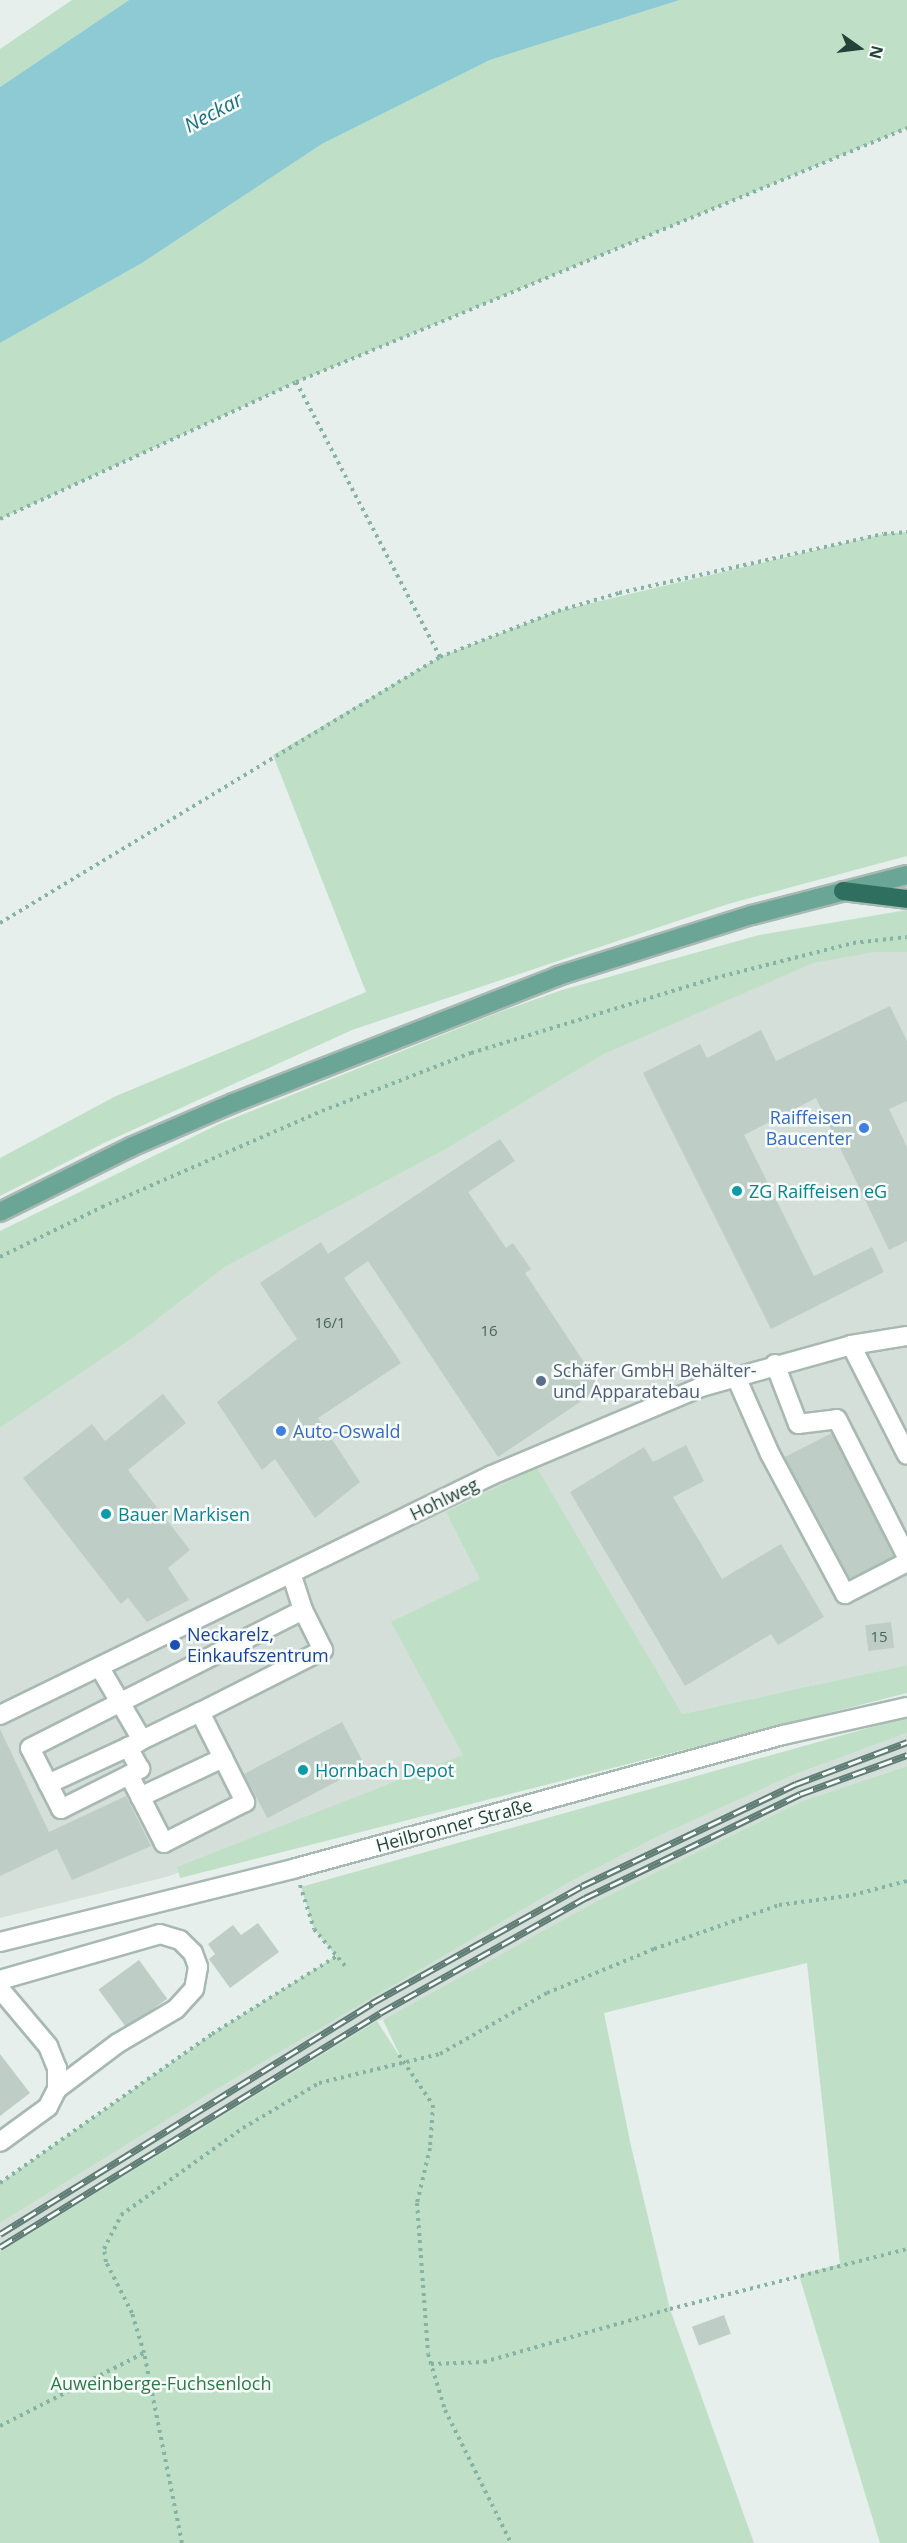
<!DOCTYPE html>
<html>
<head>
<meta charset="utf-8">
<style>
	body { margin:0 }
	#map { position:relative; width:907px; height:2543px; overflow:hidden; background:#e6efeb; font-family:"Open Sans",sans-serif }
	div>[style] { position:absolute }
	.built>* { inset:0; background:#d4dfda }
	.green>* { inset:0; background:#bfe0c7 }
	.water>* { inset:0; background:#8ecad4 }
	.building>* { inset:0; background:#becdc6; transform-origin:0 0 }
	.path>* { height:4px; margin-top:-2px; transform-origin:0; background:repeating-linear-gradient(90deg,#86b3a4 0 3px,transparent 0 7.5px) }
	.roads { filter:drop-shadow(2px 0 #a8b8b2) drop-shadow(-2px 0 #a8b8b2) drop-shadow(0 2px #a8b8b2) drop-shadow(0 -2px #a8b8b2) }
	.minor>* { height:18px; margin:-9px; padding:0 9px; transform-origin:9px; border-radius:9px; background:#fff }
	.major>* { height:18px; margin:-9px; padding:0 9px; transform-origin:9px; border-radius:9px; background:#6aa595 }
	.highway>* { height:18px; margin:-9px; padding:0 9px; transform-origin:9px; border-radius:9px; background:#2f6f60 }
	.rail>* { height:7px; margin-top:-3.5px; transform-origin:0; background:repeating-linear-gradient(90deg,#f7fbf9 0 14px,#5f7d74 0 28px); box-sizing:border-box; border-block:2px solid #5f7d74 }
	.dots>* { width:16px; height:16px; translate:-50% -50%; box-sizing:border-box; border:3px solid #f7fbf9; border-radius:50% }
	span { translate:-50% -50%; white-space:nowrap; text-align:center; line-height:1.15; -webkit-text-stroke:5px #f7fbf9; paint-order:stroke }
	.number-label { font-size:15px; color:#4a655c }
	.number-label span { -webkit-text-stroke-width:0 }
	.shop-label { font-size:18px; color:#366cbe }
	.right { translate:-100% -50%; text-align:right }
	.left { translate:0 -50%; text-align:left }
	.culture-label { font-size:18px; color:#0d838f }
	.service-label { font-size:18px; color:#4e5e75 }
	.street-label { font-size:18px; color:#244239 }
	.transit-label { font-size:18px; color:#164399 }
	.park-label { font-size:18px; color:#2d7a49 }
	.water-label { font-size:20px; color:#1c707f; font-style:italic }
	.north { position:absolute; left:829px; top:18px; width:60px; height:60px; -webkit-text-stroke:4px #f7fbf9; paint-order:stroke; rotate:104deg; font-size:16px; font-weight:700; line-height:24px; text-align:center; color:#244239 }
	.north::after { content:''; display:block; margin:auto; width:21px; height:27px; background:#244239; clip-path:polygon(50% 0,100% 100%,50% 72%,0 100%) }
</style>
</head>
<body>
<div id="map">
	<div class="built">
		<div style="clip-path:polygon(907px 937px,907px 1665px,682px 1714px,321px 1821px,166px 1877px,0 1918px,0 1428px,137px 1335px,225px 1267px,448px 1148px,604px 1054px,589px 1014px)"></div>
		<div style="clip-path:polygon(907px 1733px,907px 1766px,802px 1801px,597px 1901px,393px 2017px,377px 2021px,0 2252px,0 2223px,212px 2092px,568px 1883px,661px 1835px,793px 1775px)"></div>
	</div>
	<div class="green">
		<div style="clip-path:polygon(72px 0,129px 0,0 87px,0 49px)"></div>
		<div style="clip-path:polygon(680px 0,907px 0,907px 128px,296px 382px,0 519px,0 343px,142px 263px,322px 144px,490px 60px)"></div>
		<div style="clip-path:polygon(907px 532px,907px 856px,728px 904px,352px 1030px,104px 1143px,0 1196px,0 1158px,116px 1096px,366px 992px,273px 755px,440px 657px,558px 611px,884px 534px)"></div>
		<div style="clip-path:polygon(907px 910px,907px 952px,874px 952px,813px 963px,604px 1054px,448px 1148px,225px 1267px,137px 1335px,0 1428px,0 1231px,219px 1124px,502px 1011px,562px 990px,759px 935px)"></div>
		<div style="clip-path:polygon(537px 1468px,682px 1714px,907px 1665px,907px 1693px,180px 1878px,177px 1867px,463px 1755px,391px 1622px,480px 1579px,446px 1512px)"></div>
		<div style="clip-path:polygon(907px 1717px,907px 1733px,793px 1775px,661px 1835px,568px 1883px,212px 2092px,0 2223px,0 2183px,212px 2034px,336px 1956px,314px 1929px,301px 1887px)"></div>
		<div style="clip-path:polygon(907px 1766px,907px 2543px,880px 2543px,799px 2275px,840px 2264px,807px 1963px,604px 2013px,631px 2146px,670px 2309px,754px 2543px,0 2543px,0 2252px,377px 2021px,402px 2060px,383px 2020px,597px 1901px,802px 1801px)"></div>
	</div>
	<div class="water">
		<div style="clip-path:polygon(129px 0,680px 0,490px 60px,322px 144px,142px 263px,0 343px,0 87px)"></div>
	</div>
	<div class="building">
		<div style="clip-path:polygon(890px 1006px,907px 1041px,907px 1101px,889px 1109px,907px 1147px,907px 1241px,889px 1250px,816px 1098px,744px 1135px,814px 1276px,872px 1247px,884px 1272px,771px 1329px,643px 1073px,700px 1044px,707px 1058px,761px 1030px,776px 1061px)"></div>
		<div style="clip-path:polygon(500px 1139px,515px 1161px,468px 1192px,506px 1248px,513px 1243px,531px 1269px,525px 1273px,601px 1388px,498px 1457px,368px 1261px,344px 1278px,401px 1363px,318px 1418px,360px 1482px,315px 1518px,275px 1459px,262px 1470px,217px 1402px,297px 1339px,260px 1283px,321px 1242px,328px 1254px)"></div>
		<div style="clip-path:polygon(163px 1394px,186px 1423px,128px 1470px,190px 1550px,168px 1568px,189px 1600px,147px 1622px,128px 1598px,121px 1604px,23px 1478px,92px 1424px,105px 1441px)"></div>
		<div style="left:832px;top:1433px;width:138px;height:53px;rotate:63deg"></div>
		<div style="clip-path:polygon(686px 1445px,704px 1481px,673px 1497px,722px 1579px,781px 1544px,824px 1617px,778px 1645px,771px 1634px,685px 1686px,570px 1492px,644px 1447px,653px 1462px)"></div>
		<div style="left:891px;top:1622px;width:26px;height:26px;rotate:83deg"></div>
		<div style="left:342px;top:1722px;width:50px;height:111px;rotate:62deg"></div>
		<div style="clip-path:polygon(0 1729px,49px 1832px,126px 1796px,151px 1846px,72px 1880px,57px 1849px,0 1876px)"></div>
		<div style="clip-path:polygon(258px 1923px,279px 1952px,230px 1988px,209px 1959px,215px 1954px,208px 1944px,233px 1925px,241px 1935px)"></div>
		<div style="left:139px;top:1960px;width:48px;height:50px;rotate:54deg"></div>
		<div style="clip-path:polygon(0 2054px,30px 2093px,0 2116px)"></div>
		<div style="left:724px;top:2315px;width:20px;height:34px;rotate:70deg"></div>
	</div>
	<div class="path">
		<div style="left:0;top:519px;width:326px;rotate:-24.8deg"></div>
		<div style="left:296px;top:382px;width:662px;rotate:-22.57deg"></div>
		<div style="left:440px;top:657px;width:127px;rotate:-21.3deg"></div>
		<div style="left:558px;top:611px;width:64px;rotate:-16.4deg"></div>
		<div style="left:619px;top:593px;width:271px;rotate:-12.6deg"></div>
		<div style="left:884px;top:534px;width:23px;rotate:-5deg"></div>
		<div style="left:0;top:923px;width:514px;rotate:-31.15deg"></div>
		<div style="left:440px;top:657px;width:310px;rotate:-117.6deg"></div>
		<div style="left:0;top:1257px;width:114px;rotate:-26.1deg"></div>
		<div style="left:102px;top:1207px;width:240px;rotate:-23.6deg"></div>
		<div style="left:322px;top:1111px;width:160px;rotate:-21.3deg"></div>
		<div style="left:471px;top:1053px;width:255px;rotate:-17.1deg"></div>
		<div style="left:715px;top:978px;width:142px;rotate:-14.2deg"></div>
		<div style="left:853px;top:943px;width:54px;rotate:-6.3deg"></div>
		<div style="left:300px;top:1885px;width:46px;rotate:72.3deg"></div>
		<div style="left:314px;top:1929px;width:50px;rotate:49.9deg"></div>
		<div style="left:399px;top:2055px;width:60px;rotate:55.8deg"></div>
		<div style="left:433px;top:2105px;width:43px;rotate:94deg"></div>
		<div style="left:430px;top:2148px;width:57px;rotate:103.3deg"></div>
		<div style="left:417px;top:2203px;width:151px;rotate:85.8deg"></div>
		<div style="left:428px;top:2354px;width:59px;rotate:73.1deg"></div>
		<div style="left:445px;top:2410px;width:148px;rotate:63.6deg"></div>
		<div style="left:0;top:2183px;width:259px;rotate:-35.1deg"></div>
		<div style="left:212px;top:2034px;width:147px;rotate:-32deg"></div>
		<div style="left:431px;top:2364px;width:53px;rotate:-2.2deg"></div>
		<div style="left:484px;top:2362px;width:193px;rotate:-15.9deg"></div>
		<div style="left:670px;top:2309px;width:244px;rotate:-14.2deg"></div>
		<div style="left:0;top:2426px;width:161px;rotate:-26.9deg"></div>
		<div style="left:182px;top:2543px;width:194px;rotate:-101.3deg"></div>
		<div style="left:144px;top:2353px;width:42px;rotate:-106.7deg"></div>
		<div style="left:132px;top:2313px;width:57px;rotate:-117deg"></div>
		<div style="left:106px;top:2262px;width:13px;rotate:-99deg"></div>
		<div style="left:104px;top:2249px;width:38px;rotate:-63deg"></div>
		<div style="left:121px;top:2215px;width:150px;rotate:-35.5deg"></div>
		<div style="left:243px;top:2128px;width:88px;rotate:-30.6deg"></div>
		<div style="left:319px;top:2083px;width:124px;rotate:-13.5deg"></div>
		<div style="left:440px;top:2054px;width:123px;rotate:-29.7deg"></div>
		<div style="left:547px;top:1993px;width:116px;rotate:-22.4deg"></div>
		<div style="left:654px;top:1949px;width:133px;rotate:-19.4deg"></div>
		<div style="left:779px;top:1905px;width:75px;rotate:-7.7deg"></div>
		<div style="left:853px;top:1895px;width:56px;rotate:-14.5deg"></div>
	</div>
	<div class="roads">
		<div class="minor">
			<div style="left:851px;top:1345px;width:123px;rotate:63deg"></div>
			<div style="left:775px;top:1364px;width:64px;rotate:69deg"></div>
			<div style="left:798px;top:1424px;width:39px;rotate:-7deg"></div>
			<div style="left:837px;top:1419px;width:155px;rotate:63.1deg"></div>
			<div style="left:736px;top:1377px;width:84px;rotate:66.2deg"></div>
			<div style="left:770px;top:1454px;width:159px;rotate:61.8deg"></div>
			<div style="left:845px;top:1594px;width:70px;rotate:-27.3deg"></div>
			<div style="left:292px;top:1576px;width:36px;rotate:72deg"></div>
			<div style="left:303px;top:1610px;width:45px;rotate:63.4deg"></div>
			<div style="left:323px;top:1650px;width:138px;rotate:153.2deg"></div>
			<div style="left:200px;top:1712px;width:101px;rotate:63.4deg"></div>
			<div style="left:245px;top:1802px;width:91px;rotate:153.2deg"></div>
			<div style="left:164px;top:1843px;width:76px;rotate:-117.2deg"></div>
			<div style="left:129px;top:1775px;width:76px;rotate:153.4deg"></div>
			<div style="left:61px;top:1809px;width:68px;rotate:-116.9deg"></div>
			<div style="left:30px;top:1748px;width:306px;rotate:-26.8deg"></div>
			<div style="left:100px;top:1668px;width:83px;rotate:59.7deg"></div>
			<div style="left:142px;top:1740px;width:64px;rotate:-25.8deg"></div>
			<div style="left:0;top:1715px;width:547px;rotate:-26deg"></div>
			<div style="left:492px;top:1475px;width:227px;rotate:-22.8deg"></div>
			<div style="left:701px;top:1387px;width:156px;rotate:-15.6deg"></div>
			<div style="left:851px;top:1345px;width:57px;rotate:-9.1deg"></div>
			<div style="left:129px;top:1775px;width:13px;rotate:-29deg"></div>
			<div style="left:140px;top:1769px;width:25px;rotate:-119deg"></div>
			<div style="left:128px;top:1747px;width:12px;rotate:-24deg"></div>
			<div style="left:48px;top:1784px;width:88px;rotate:-24.8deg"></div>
			<div style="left:140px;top:1797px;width:92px;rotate:-25.2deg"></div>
			<div style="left:0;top:1942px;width:305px;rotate:-14deg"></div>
			<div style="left:296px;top:1868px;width:505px;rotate:-15.28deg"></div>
			<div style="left:783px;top:1735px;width:127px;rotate:-12.7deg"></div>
			<div style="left:0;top:1980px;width:166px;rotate:-16deg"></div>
			<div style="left:160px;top:1934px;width:21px;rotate:17deg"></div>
			<div style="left:180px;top:1940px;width:18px;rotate:45deg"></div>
			<div style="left:193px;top:1953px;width:15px;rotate:70deg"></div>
			<div style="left:198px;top:1967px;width:22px;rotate:100deg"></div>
			<div style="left:194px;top:1989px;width:27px;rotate:132deg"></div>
			<div style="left:176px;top:2009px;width:67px;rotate:149.6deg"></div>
			<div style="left:118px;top:2043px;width:76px;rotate:143deg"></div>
			<div style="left:57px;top:2089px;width:20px;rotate:117deg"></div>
			<div style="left:48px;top:2107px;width:59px;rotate:143.9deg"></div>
			<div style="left:0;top:1989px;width:75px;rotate:49.9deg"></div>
			<div style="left:48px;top:2046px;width:24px;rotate:68deg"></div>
			<div style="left:57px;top:2068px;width:21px;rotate:90deg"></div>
		</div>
		<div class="major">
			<div style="left:0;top:1212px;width:146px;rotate:-26.4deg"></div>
			<div style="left:131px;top:1147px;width:111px;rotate:-23.3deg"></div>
			<div style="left:233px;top:1103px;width:349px;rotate:-21.3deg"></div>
			<div style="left:558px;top:976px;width:203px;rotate:-17.5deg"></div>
			<div style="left:752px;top:915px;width:160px;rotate:-14.5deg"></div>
		</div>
		<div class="highway">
			<div style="left:843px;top:891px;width:64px;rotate:7.1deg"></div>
		</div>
	</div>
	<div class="rail">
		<div style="left:0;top:2234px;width:438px;rotate:-31.8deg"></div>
		<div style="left:372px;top:2003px;width:240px;rotate:-29.1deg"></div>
		<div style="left:582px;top:1886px;width:237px;rotate:-25.5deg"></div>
		<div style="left:796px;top:1784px;width:119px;rotate:-20.7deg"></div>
		<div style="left:0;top:2247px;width:446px;rotate:-31.6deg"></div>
		<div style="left:380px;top:2013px;width:235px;rotate:-29.3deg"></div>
		<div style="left:585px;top:1898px;width:239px;rotate:-25.8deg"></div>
		<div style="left:800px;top:1794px;width:114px;rotate:-20deg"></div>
	</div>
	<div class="dots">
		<div style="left:864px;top:1128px;background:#3f7fe0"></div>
		<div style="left:737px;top:1191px;background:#0f9aa8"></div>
		<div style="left:541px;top:1381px;background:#5c6f8a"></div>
		<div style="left:281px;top:1431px;background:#3f7fe0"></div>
		<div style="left:106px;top:1514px;background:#0f9aa8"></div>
		<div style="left:175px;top:1645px;background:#1a4fb4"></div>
		<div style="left:303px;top:1770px;background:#0f9aa8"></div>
	</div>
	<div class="number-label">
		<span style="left:330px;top:1323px">16/1</span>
		<span style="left:489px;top:1331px">16</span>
		<span style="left:879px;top:1637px">15</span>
	</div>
	<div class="shop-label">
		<span class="right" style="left:852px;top:1128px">Raiffeisen<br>Baucenter</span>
		<span class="left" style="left:293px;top:1431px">Auto-Oswald</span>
	</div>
	<div class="culture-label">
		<span class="left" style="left:749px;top:1191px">ZG Raiffeisen eG</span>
		<span class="left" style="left:118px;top:1514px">Bauer Markisen</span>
		<span class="left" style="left:315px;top:1770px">Hornbach Depot</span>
	</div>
	<div class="service-label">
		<span class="left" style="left:553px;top:1381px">Schäfer GmbH Behälter-<br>und Apparatebau</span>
	</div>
	<div class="street-label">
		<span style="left:444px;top:1499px;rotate:-26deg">Hohlweg</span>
		<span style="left:454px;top:1825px;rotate:-15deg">Heilbronner Straße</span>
	</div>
	<div class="transit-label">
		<span class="left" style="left:187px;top:1645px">Neckarelz,<br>Einkaufszentrum</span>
	</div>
	<div class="park-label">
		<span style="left:161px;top:2383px">Auweinberge-Fuchsenloch</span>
	</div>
	<div class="water-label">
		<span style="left:213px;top:112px;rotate:-28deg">Neckar</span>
	</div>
	<div class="north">N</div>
</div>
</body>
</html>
